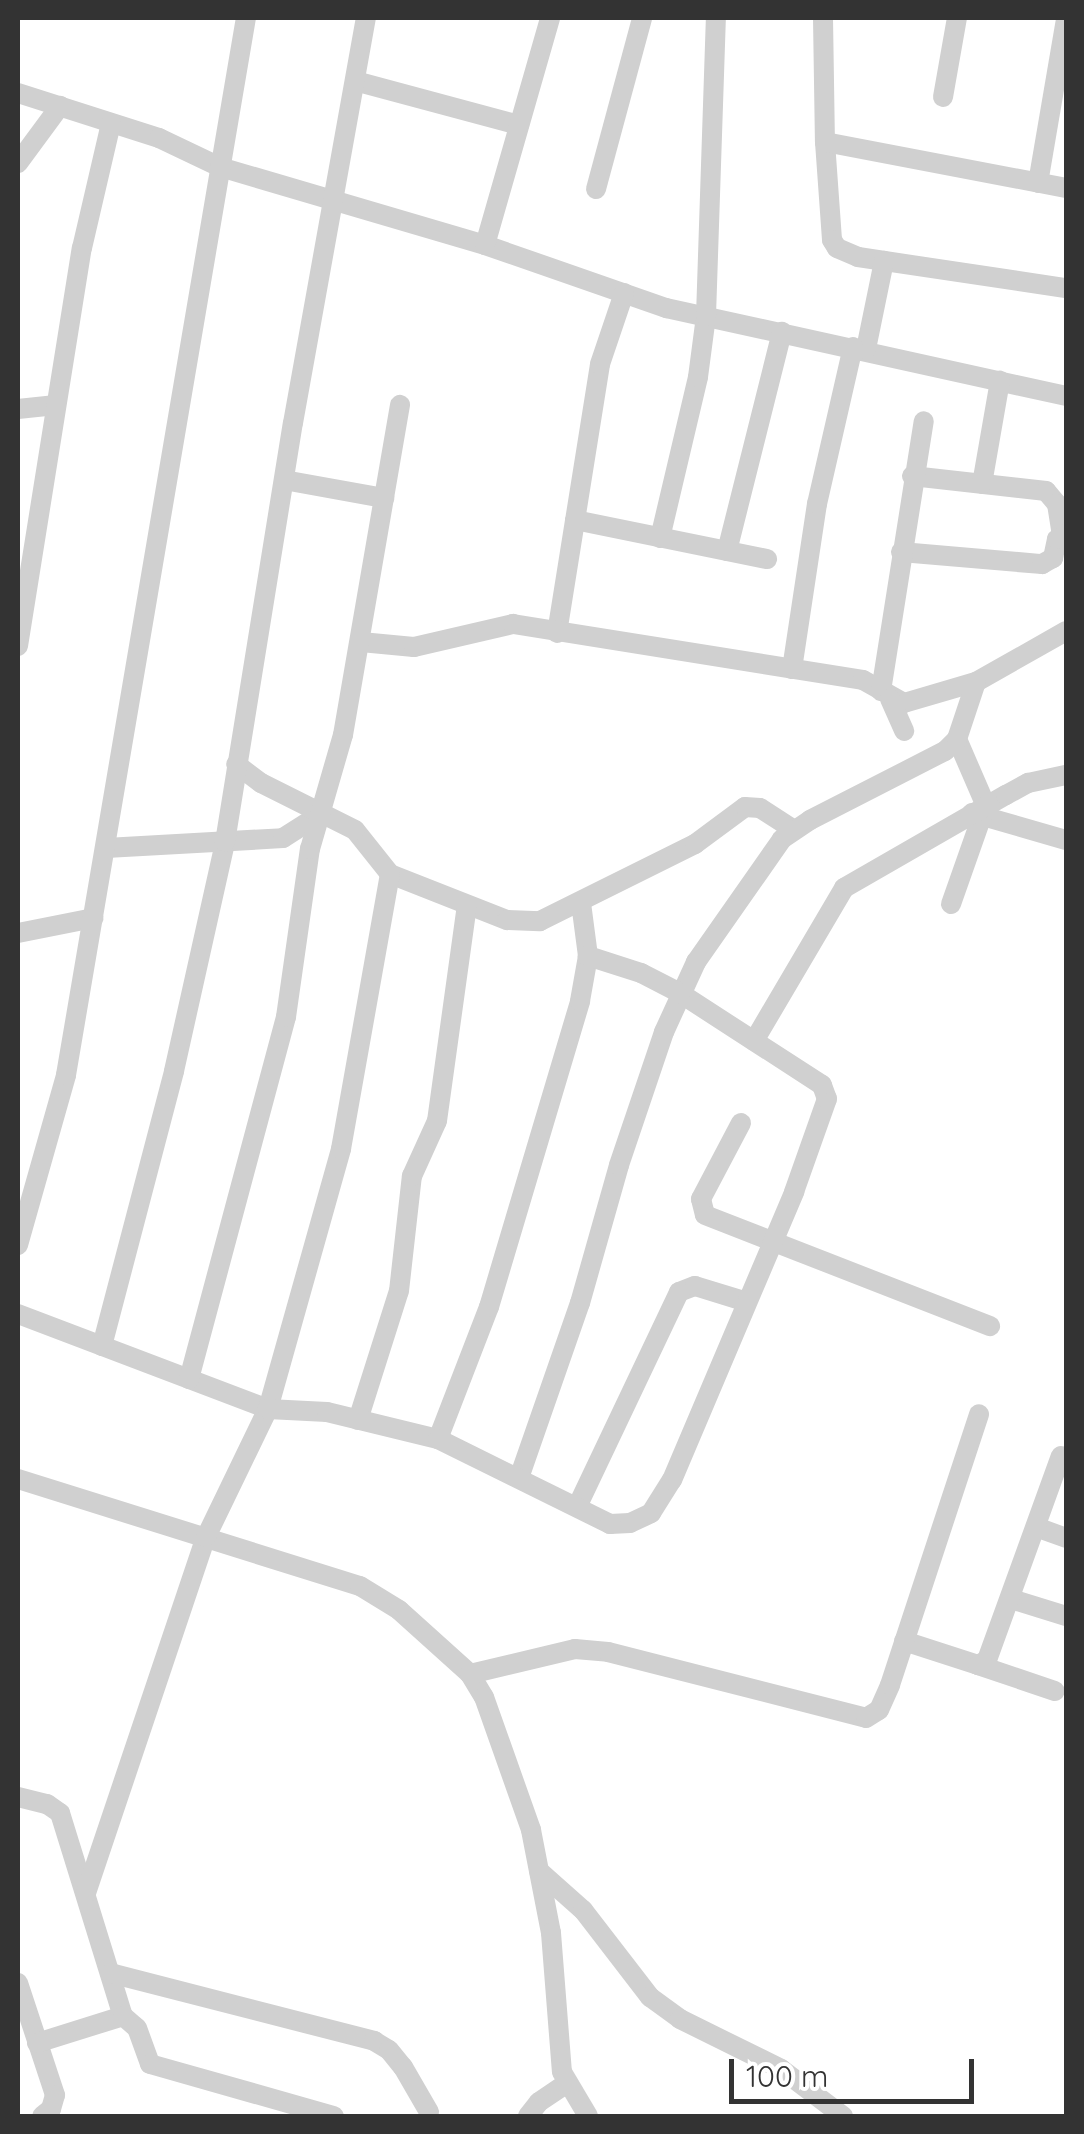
<!DOCTYPE html>
<html>
<head>
<meta charset="utf-8">
<style>
	body { margin:0 }
	#map { position:relative; width:1084px; height:2134px; overflow:hidden; background:#fff; font-family:Quicksand,sans-serif }
	div>[style] { position:absolute }
	.minor>* { height:20px; margin:-10px; padding:0 10px; transform-origin:10px; border-radius:10px; background:#d0d0d0 }
	span { translate:-50% -50%; white-space:nowrap; text-align:center; line-height:1.15; -webkit-text-stroke:10px #fff; paint-order:stroke }
	.frame { position:absolute; inset:0; border:20px solid #333; pointer-events:none }
	.scale { position:absolute; left:729px; top:2059px; width:245px; height:45px; box-sizing:border-box; border:5px solid #333; border-top:0; padding-left:12px; font-size:30px; line-height:35px; white-space:nowrap; color:#333; -webkit-text-stroke:8px #fff; paint-order:stroke }
</style>
</head>
<body>
<div id="map">
	<div class="minor">
		<div style="left:823px;top:18px;width:124px;rotate:89.1deg"></div>
		<div style="left:825px;top:142px;width:98px;rotate:85.9deg"></div>
		<div style="left:832px;top:240px;width:9px;rotate:58deg"></div>
		<div style="left:837px;top:248px;width:23px;rotate:23deg"></div>
		<div style="left:858px;top:257px;width:210px;rotate:8.5deg"></div>
		<div style="left:355px;top:81px;width:170px;rotate:15deg"></div>
		<div style="left:18px;top:93px;width:148px;rotate:17.7deg"></div>
		<div style="left:159px;top:138px;width:68px;rotate:25.4deg"></div>
		<div style="left:220px;top:167px;width:276px;rotate:16.4deg"></div>
		<div style="left:485px;top:245px;width:192px;rotate:19.2deg"></div>
		<div style="left:666px;top:308px;width:410px;rotate:12.4deg"></div>
		<div style="left:943px;top:97px;width:80px;rotate:-80deg"></div>
		<div style="left:825px;top:142px;width:245px;rotate:10.8deg"></div>
		<div style="left:18px;top:163px;width:71px;rotate:-53.6deg"></div>
		<div style="left:1038px;top:183px;width:166px;rotate:-80.3deg"></div>
		<div style="left:596px;top:189px;width:177px;rotate:-74.9deg"></div>
		<div style="left:485px;top:245px;width:236px;rotate:-74deg"></div>
		<div style="left:866px;top:349px;width:90px;rotate:-78.4deg"></div>
		<div style="left:18px;top:409px;width:38px;rotate:-6deg"></div>
		<div style="left:912px;top:476px;width:135px;rotate:6.4deg"></div>
		<div style="left:1046px;top:491px;width:17px;rotate:50deg"></div>
		<div style="left:1057px;top:504px;width:31px;rotate:81deg"></div>
		<div style="left:284px;top:480px;width:102px;rotate:10.2deg"></div>
		<div style="left:982px;top:484px;width:105px;rotate:-80.1deg"></div>
		<div style="left:575px;top:520px;width:196px;rotate:11.5deg"></div>
		<div style="left:660px;top:538px;width:165px;rotate:-76.7deg"></div>
		<div style="left:698px;top:377px;width:62px;rotate:-82.5deg"></div>
		<div style="left:706px;top:316px;width:298px;rotate:-88.1deg"></div>
		<div style="left:727px;top:551px;width:226px;rotate:-75.9deg"></div>
		<div style="left:901px;top:552px;width:142px;rotate:4.9deg"></div>
		<div style="left:1042px;top:564px;width:13px;rotate:-29deg"></div>
		<div style="left:1053px;top:558px;width:19px;rotate:-78deg"></div>
		<div style="left:1057px;top:539px;width:10px;rotate:-29deg"></div>
		<div style="left:557px;top:633px;width:272px;rotate:-80.9deg"></div>
		<div style="left:600px;top:364px;width:75px;rotate:-71.3deg"></div>
		<div style="left:361px;top:642px;width:53px;rotate:5.4deg"></div>
		<div style="left:414px;top:647px;width:102px;rotate:-13.1deg"></div>
		<div style="left:513px;top:624px;width:354px;rotate:9.1deg"></div>
		<div style="left:863px;top:680px;width:47px;rotate:29.3deg"></div>
		<div style="left:904px;top:703px;width:75px;rotate:-16.3deg"></div>
		<div style="left:976px;top:682px;width:103px;rotate:-29.5deg"></div>
		<div style="left:18px;top:646px;width:403px;rotate:-80.9deg"></div>
		<div style="left:82px;top:248px;width:128px;rotate:-76.9deg"></div>
		<div style="left:792px;top:669px;width:167px;rotate:-81.4deg"></div>
		<div style="left:817px;top:504px;width:161px;rotate:-77.1deg"></div>
		<div style="left:881px;top:691px;width:273px;rotate:-81deg"></div>
		<div style="left:890px;top:699px;width:35px;rotate:66deg"></div>
		<div style="left:957px;top:739px;width:73px;rotate:66.6deg"></div>
		<div style="left:972px;top:813px;width:98px;rotate:16deg"></div>
		<div style="left:106px;top:848px;width:177px;rotate:-3.2deg"></div>
		<div style="left:283px;top:838px;width:43px;rotate:-32.6deg"></div>
		<div style="left:390px;top:874px;width:126px;rotate:21.5deg"></div>
		<div style="left:507px;top:920px;width:33px;rotate:2deg"></div>
		<div style="left:540px;top:921px;width:173px;rotate:-26.4deg"></div>
		<div style="left:695px;top:844px;width:62px;rotate:-36.5deg"></div>
		<div style="left:745px;top:807px;width:15px;rotate:4deg"></div>
		<div style="left:760px;top:808px;width:40px;rotate:32.9deg"></div>
		<div style="left:951px;top:904px;width:93px;rotate:-70.6deg"></div>
		<div style="left:18px;top:933px;width:77px;rotate:-11.2deg"></div>
		<div style="left:754px;top:1041px;width:178px;rotate:-59.5deg"></div>
		<div style="left:844px;top:888px;width:187px;rotate:-29.9deg"></div>
		<div style="left:1006px;top:795px;width:25px;rotate:-29deg"></div>
		<div style="left:1028px;top:783px;width:39px;rotate:-12deg"></div>
		<div style="left:741px;top:1123px;width:86px;rotate:117.8deg"></div>
		<div style="left:701px;top:1199px;width:16px;rotate:76deg"></div>
		<div style="left:705px;top:1215px;width:306px;rotate:21.3deg"></div>
		<div style="left:18px;top:1245px;width:177px;rotate:-74.2deg"></div>
		<div style="left:66px;top:1075px;width:1072px;rotate:-80.34deg"></div>
		<div style="left:18px;top:1314px;width:267px;rotate:20.8deg"></div>
		<div style="left:268px;top:1409px;width:270px;rotate:-74.3deg"></div>
		<div style="left:341px;top:1149px;width:279px;rotate:-79.9deg"></div>
		<div style="left:390px;top:874px;width:56px;rotate:-128.5deg"></div>
		<div style="left:355px;top:830px;width:105px;rotate:-153.4deg"></div>
		<div style="left:261px;top:783px;width:31px;rotate:-143deg"></div>
		<div style="left:102px;top:1346px;width:284px;rotate:-75.3deg"></div>
		<div style="left:174px;top:1071px;width:235px;rotate:-77.4deg"></div>
		<div style="left:225px;top:842px;width:424px;rotate:-80.8deg"></div>
		<div style="left:293px;top:423px;width:412px;rotate:-79.8deg"></div>
		<div style="left:189px;top:1379px;width:375px;rotate:-75deg"></div>
		<div style="left:286px;top:1017px;width:170px;rotate:-81.9deg"></div>
		<div style="left:310px;top:849px;width:119px;rotate:-73.9deg"></div>
		<div style="left:343px;top:735px;width:335px;rotate:-80.2deg"></div>
		<div style="left:358px;top:1420px;width:135px;rotate:-72.4deg"></div>
		<div style="left:399px;top:1291px;width:116px;rotate:-83.6deg"></div>
		<div style="left:412px;top:1176px;width:60px;rotate:-65.6deg"></div>
		<div style="left:437px;top:1121px;width:218px;rotate:-82.1deg"></div>
		<div style="left:438px;top:1439px;width:142px;rotate:-68.9deg"></div>
		<div style="left:489px;top:1307px;width:319px;rotate:-73.4deg"></div>
		<div style="left:580px;top:1001px;width:46px;rotate:-79.9deg"></div>
		<div style="left:588px;top:956px;width:53px;rotate:-97.5deg"></div>
		<div style="left:519px;top:1478px;width:185px;rotate:-70.8deg"></div>
		<div style="left:580px;top:1303px;width:143px;rotate:-74.2deg"></div>
		<div style="left:619px;top:1165px;width:140px;rotate:-71.3deg"></div>
		<div style="left:664px;top:1032px;width:77px;rotate:-65.4deg"></div>
		<div style="left:696px;top:962px;width:150px;rotate:-55deg"></div>
		<div style="left:782px;top:839px;width:34px;rotate:-34deg"></div>
		<div style="left:810px;top:820px;width:152px;rotate:-27.1deg"></div>
		<div style="left:945px;top:751px;width:17px;rotate:-45deg"></div>
		<div style="left:957px;top:739px;width:60px;rotate:-71.6deg"></div>
		<div style="left:18px;top:1479px;width:358px;rotate:17.4deg"></div>
		<div style="left:360px;top:1586px;width:46px;rotate:31.6deg"></div>
		<div style="left:399px;top:1610px;width:96px;rotate:42deg"></div>
		<div style="left:470px;top:1674px;width:27px;rotate:59deg"></div>
		<div style="left:484px;top:1697px;width:141px;rotate:70.5deg"></div>
		<div style="left:531px;top:1830px;width:105px;rotate:79deg"></div>
		<div style="left:551px;top:1933px;width:139px;rotate:85.5deg"></div>
		<div style="left:562px;top:2072px;width:51px;rotate:59.4deg"></div>
		<div style="left:577px;top:1507px;width:238px;rotate:-64.6deg"></div>
		<div style="left:679px;top:1292px;width:17px;rotate:-21deg"></div>
		<div style="left:695px;top:1286px;width:54px;rotate:17.1deg"></div>
		<div style="left:1036px;top:1527px;width:32px;rotate:20deg"></div>
		<div style="left:1011px;top:1599px;width:58px;rotate:17.2deg"></div>
		<div style="left:904px;top:1641px;width:78px;rotate:18deg"></div>
		<div style="left:978px;top:1665px;width:10px;rotate:-29deg"></div>
		<div style="left:987px;top:1660px;width:217px;rotate:-70.1deg"></div>
		<div style="left:978px;top:1665px;width:81px;rotate:18.7deg"></div>
		<div style="left:470px;top:1674px;width:108px;rotate:-13.4deg"></div>
		<div style="left:575px;top:1649px;width:33px;rotate:5deg"></div>
		<div style="left:608px;top:1652px;width:266px;rotate:14.3deg"></div>
		<div style="left:866px;top:1718px;width:15px;rotate:-32deg"></div>
		<div style="left:879px;top:1710px;width:27px;rotate:-66deg"></div>
		<div style="left:890px;top:1685px;width:285px;rotate:-71.8deg"></div>
		<div style="left:18px;top:1797px;width:30px;rotate:14deg"></div>
		<div style="left:47px;top:1804px;width:16px;rotate:35deg"></div>
		<div style="left:60px;top:1813px;width:213px;rotate:72.8deg"></div>
		<div style="left:539px;top:1871px;width:59px;rotate:41.6deg"></div>
		<div style="left:583px;top:1910px;width:110px;rotate:52.4deg"></div>
		<div style="left:650px;top:1997px;width:37px;rotate:36deg"></div>
		<div style="left:680px;top:2019px;width:113px;rotate:26.3deg"></div>
		<div style="left:781px;top:2069px;width:78px;rotate:37.2deg"></div>
		<div style="left:86px;top:1893px;width:376px;rotate:-71.4deg"></div>
		<div style="left:206px;top:1537px;width:142px;rotate:-64.2deg"></div>
		<div style="left:268px;top:1409px;width:59px;rotate:2.9deg"></div>
		<div style="left:327px;top:1412px;width:114px;rotate:13.7deg"></div>
		<div style="left:438px;top:1439px;width:192px;rotate:26.3deg"></div>
		<div style="left:610px;top:1524px;width:20px;rotate:-3deg"></div>
		<div style="left:630px;top:1523px;width:23px;rotate:-25deg"></div>
		<div style="left:651px;top:1513px;width:39px;rotate:-58deg"></div>
		<div style="left:672px;top:1480px;width:313px;rotate:-67deg"></div>
		<div style="left:794px;top:1192px;width:99px;rotate:-70.5deg"></div>
		<div style="left:827px;top:1099px;width:15px;rotate:-110deg"></div>
		<div style="left:822px;top:1085px;width:169px;rotate:-147.1deg"></div>
		<div style="left:680px;top:993px;width:44px;rotate:-152.9deg"></div>
		<div style="left:641px;top:973px;width:56px;rotate:-162.2deg"></div>
		<div style="left:110px;top:1973px;width:273px;rotate:14.4deg"></div>
		<div style="left:374px;top:2041px;width:17px;rotate:31deg"></div>
		<div style="left:389px;top:2050px;width:22px;rotate:51deg"></div>
		<div style="left:403px;top:2067px;width:52px;rotate:60deg"></div>
		<div style="left:18px;top:1983px;width:118px;rotate:71.7deg"></div>
		<div style="left:55px;top:2095px;width:15px;rotate:106deg"></div>
		<div style="left:51px;top:2109px;width:11px;rotate:142deg"></div>
		<div style="left:37px;top:2043px;width:90px;rotate:-17.4deg"></div>
		<div style="left:123px;top:2016px;width:18px;rotate:41deg"></div>
		<div style="left:137px;top:2028px;width:38px;rotate:70deg"></div>
		<div style="left:150px;top:2064px;width:191px;rotate:15.8deg"></div>
		<div style="left:528px;top:2116px;width:18px;rotate:-52deg"></div>
		<div style="left:539px;top:2102px;width:32px;rotate:-34deg"></div>
	</div>
	<div class="frame"></div>
	<div class="scale">100 m</div>
</div>
</body>
</html>
